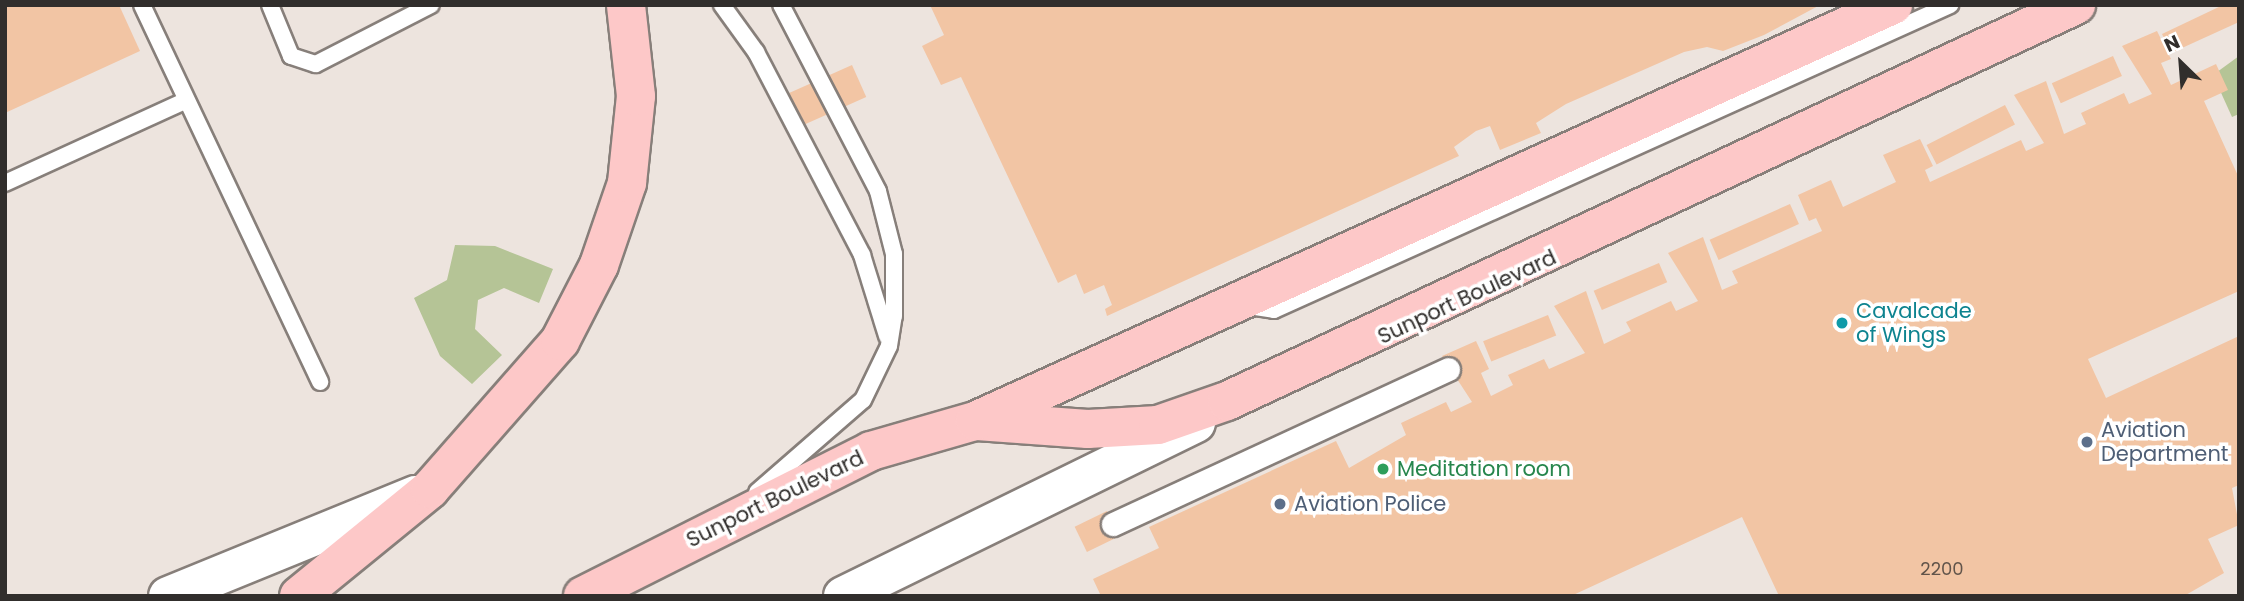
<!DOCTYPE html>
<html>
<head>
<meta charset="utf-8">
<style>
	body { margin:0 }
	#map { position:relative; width:2244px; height:601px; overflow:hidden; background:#ede4de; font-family:Poppins,sans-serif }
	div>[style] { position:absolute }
	.green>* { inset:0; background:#b5c496 }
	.building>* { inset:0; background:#f2c5a4; transform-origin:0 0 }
	.roads { filter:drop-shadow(2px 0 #877f7a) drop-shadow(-2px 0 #877f7a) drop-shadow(0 2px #877f7a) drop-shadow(0 -2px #877f7a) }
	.service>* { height:16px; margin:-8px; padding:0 8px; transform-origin:8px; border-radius:8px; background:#fff }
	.pedestrian>* { height:23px; margin:-11.5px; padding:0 11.5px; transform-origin:11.5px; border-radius:11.5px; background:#fff }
	.secondary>* { height:38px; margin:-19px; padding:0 19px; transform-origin:19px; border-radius:19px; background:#fff }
	.primary>* { height:38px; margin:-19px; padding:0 19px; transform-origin:19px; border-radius:19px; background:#fdc8c8 }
	.dots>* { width:19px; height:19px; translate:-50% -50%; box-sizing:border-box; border:4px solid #fff; border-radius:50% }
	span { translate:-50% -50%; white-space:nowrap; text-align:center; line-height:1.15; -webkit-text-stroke:7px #fff; paint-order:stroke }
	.number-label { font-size:18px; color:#61544a }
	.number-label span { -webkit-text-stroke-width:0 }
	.street-label { font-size:21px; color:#312e2c }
	.culture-label { font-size:21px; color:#0d838f }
	.left { translate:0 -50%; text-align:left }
	.service-label { font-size:21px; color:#4e5e75 }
	.leisure-label { font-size:21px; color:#27864d }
	.frame { position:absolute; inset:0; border:7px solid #312e2c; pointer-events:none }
	.north { position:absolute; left:2146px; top:28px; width:70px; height:70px; -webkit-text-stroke:5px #fff; paint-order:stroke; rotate:335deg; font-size:19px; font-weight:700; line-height:28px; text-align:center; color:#312e2c }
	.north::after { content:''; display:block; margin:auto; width:24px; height:32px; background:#312e2c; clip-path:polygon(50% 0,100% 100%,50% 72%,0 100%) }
</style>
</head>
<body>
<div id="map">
	<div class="green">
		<div style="clip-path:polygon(2239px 56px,2239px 114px,2232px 117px,2213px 75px)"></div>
		<div style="clip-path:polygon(455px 245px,495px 246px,553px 269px,539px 303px,504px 288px,478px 300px,475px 329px,502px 355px,472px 384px,440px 356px,414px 298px,447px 280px)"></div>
	</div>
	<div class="building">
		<div style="clip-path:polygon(5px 5px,119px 5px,140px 51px,5px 113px)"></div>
		<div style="clip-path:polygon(930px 5px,1820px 5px,1764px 35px,1723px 51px,1707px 47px,1684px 52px,1566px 104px,1536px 123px,1541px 133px,1500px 150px,1490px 126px,1476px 131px,1454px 147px,1459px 156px,1107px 316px,1105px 309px,1112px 305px,1104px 285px,1084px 294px,1076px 274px,1058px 283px,961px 77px,941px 85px,922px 46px,944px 35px)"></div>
		<div style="clip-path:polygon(2223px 5px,2239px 5px,2239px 22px,2171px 53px,2162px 34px)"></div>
		<div style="clip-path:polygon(2157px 31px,2171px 59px,2161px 63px,2171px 85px,2216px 64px,2228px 90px,2204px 101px,2239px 178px,2239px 291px,2088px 359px,2106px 398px,2239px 336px,2239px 485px,2232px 488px,2239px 525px,2208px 539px,2224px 573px,2184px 596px,1779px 596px,1742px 517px,1571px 596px,1101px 596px,1093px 579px,1159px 548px,1149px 527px,1336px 441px,1349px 468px,1406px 435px,1401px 423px,1446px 402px,1451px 412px,1472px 402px,1442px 356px,1476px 341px,1489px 369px,1481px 373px,1491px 396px,1513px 385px,1508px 375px,1544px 359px,1549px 369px,1585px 353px,1554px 306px,1586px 291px,1604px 344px,1631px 331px,1626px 322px,1671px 301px,1676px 311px,1698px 301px,1668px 253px,1703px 237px,1722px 290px,1738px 283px,1732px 271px,1822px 231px,1816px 218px,1809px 221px,1798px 195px,1831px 180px,1843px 207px,1896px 182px,1883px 155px,1920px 139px,1933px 166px,1925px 170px,1930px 182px,2021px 140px,2026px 151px,2044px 143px,2014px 95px,2046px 81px,2064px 134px,2086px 124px,2081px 113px,2124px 93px,2129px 104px,2152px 94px,2122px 46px)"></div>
		<div style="left:2113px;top:56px;width:22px;height:67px;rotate:66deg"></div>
		<div style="left:852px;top:65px;width:35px;height:78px;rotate:66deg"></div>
		<div style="left:2005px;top:105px;width:22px;height:88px;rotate:63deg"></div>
		<div style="left:1790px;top:204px;width:22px;height:88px;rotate:66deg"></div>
		<div style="left:1659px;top:263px;width:21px;height:71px;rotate:67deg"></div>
		<div style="left:1548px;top:315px;width:22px;height:70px;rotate:68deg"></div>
		<div style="left:1107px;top:511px;width:28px;height:36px;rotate:64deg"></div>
	</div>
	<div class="roads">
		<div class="service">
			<div style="left:142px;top:5px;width:417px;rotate:64.7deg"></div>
			<div style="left:270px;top:5px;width:55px;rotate:67.6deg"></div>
			<div style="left:291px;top:56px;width:26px;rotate:18deg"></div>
			<div style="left:316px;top:64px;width:129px;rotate:-27.2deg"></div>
			<div style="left:722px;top:5px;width:58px;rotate:54.1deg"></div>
			<div style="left:756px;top:52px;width:229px;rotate:62.4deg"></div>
			<div style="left:862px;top:255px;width:85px;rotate:72.8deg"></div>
			<div style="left:5px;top:183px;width:198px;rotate:-24.5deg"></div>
			<div style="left:1249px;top:306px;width:25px;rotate:9deg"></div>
			<div style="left:1274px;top:310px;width:742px;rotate:-24.28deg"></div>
			<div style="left:757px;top:492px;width:140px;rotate:-41deg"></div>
			<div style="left:863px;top:400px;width:60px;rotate:-64.3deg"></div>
			<div style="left:889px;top:346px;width:30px;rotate:-81deg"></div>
			<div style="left:894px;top:316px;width:62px;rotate:-90deg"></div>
			<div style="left:894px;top:254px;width:65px;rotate:-104.3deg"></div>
			<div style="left:878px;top:191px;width:210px;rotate:-117.5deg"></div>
		</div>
		<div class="pedestrian">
			<div style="left:1113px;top:524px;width:369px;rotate:-24.8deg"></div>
		</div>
		<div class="secondary">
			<div style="left:168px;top:596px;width:267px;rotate:-22.2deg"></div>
			<div style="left:843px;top:596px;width:393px;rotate:-26.1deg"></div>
		</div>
		<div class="primary">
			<div style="left:977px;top:421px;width:111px;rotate:4.1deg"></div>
			<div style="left:1088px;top:429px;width:70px;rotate:-3.3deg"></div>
			<div style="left:1158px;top:425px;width:73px;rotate:-19.2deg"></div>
			<div style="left:1227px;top:401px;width:937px;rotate:-25.01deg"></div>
			<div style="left:299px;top:596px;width:169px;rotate:-39.2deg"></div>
			<div style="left:430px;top:489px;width:197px;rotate:-48.7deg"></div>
			<div style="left:560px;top:341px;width:85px;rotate:-62.8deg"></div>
			<div style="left:599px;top:265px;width:87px;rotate:-71.1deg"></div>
			<div style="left:627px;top:183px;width:87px;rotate:-84.1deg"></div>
			<div style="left:636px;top:96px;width:92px;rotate:-96.3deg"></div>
			<div style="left:583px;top:596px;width:322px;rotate:-26.7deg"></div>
			<div style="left:871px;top:451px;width:108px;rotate:-16.1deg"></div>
			<div style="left:975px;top:421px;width:1008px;rotate:-24.38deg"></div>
		</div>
	</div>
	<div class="dots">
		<div style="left:1842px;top:323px;background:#0f9aa8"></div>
		<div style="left:2087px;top:442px;background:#5c6f8a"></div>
		<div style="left:1383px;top:469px;background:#2e9e5b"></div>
		<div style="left:1280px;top:504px;background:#5c6f8a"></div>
	</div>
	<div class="number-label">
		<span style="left:1942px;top:569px">2200</span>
	</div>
	<div class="street-label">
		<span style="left:1467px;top:297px;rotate:-25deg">Sunport Boulevard</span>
		<span style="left:775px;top:499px;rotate:-26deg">Sunport Boulevard</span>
	</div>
	<div class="culture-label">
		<span class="left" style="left:1856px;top:323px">Cavalcade<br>of Wings</span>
	</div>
	<div class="service-label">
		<span class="left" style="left:2101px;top:442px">Aviation<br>Department</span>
		<span class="left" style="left:1294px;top:504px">Aviation Police</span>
	</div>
	<div class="leisure-label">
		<span class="left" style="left:1397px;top:469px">Meditation room</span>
	</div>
	<div class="frame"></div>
	<div class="north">N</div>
</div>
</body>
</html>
